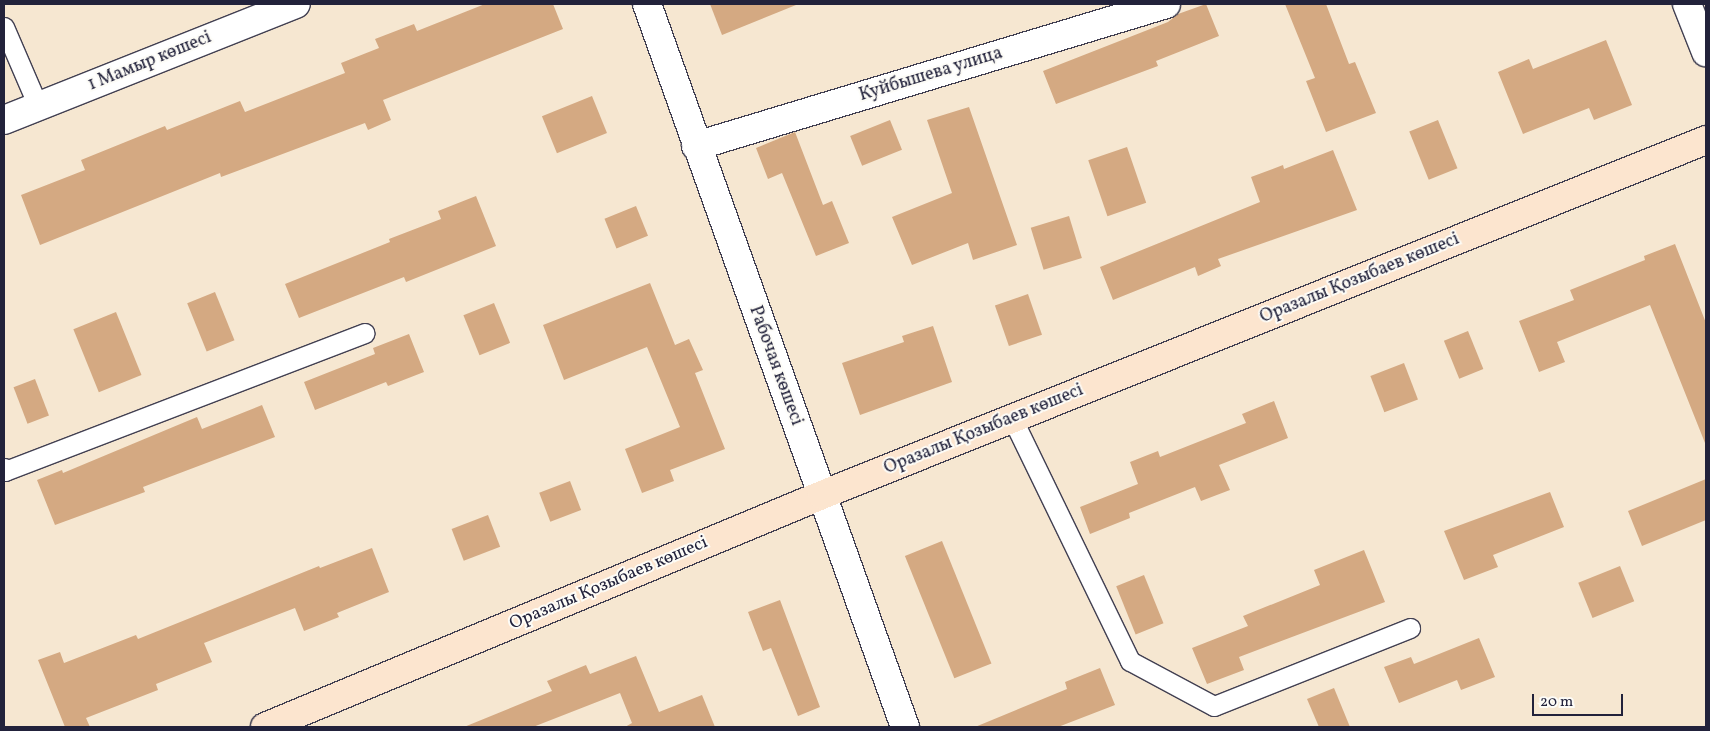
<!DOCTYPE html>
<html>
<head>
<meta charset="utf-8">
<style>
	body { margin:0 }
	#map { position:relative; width:1710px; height:731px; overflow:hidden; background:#f6e7d1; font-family:Vollkorn,serif }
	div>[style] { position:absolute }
	.building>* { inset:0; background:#d4a982; transform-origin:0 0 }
	.roads { filter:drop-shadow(1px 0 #424052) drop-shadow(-1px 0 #424052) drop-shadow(0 1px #424052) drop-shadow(0 -1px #424052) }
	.lane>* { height:19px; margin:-9.5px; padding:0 9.5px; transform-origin:9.5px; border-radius:9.5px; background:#fff }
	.street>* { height:28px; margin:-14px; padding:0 14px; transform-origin:14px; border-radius:14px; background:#fff }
	.secondary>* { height:28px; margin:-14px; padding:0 14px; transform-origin:14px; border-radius:14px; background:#fce5cf }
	span { translate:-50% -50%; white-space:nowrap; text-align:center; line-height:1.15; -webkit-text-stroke:4px #fdfcf7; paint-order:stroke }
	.street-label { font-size:18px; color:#22223b }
	.frame { position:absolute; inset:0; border:5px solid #22223b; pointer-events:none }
	.scale { position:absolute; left:1532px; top:694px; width:91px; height:22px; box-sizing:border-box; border:2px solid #22223b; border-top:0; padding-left:6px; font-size:15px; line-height:18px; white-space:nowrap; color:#22223b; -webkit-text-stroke:4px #fdfcf7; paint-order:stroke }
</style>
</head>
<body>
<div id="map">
	<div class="building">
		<div style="clip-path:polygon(485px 4px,553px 4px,563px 29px,383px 100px,391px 120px,368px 130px,365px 123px,221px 177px,220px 173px,40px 245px,21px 195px,85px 170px,81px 160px,165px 126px,167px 130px,240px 101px,245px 112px,345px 73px,341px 63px,379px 48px,375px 39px,414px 24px,417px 31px)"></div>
		<div style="clip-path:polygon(710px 4px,796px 4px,796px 5px,722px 35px)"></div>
		<div style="clip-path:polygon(1206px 4px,1219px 36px,1156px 61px,1158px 66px,1056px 104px,1043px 71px,1168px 22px,1178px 14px)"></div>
		<div style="clip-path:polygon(1285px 4px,1326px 4px,1349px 64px,1355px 62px,1376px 113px,1326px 132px,1306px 81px,1315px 78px)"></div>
		<div style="clip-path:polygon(1606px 40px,1632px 105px,1594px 120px,1589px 108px,1523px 134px,1498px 72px,1529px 59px,1533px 69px)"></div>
		<div style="left:592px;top:96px;width:40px;height:54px;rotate:68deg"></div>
		<div style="clip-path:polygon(969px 107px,1017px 245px,973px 260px,968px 243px,912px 265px,892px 217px,952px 193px,927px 120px)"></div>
		<div style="left:890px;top:120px;width:32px;height:43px;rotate:68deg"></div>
		<div style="left:1438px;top:120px;width:52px;height:31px;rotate:68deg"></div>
		<div style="clip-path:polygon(795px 132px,823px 205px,832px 201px,849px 243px,816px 256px,782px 173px,768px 179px,756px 148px)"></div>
		<div style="left:1127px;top:147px;width:59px;height:41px;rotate:71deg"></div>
		<div style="clip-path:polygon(1333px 150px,1357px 210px,1218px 259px,1221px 266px,1198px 276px,1195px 267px,1113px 300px,1100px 267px,1260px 202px,1251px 177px,1283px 165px,1284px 169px)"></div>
		<div style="clip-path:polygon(476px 196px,496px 246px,406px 282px,404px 277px,299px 318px,285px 284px,390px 242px,389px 239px,441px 219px,438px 211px)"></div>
		<div style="left:636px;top:206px;width:32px;height:34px;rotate:68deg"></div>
		<div style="left:1069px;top:216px;width:44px;height:40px;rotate:73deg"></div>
		<div style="clip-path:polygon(1675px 244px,1706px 323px,1705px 443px,1650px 305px,1557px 342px,1565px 362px,1539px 372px,1519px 321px,1574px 300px,1570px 290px,1645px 260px,1644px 256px)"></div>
		<div style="clip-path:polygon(650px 283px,675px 345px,689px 339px,703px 370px,695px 373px,725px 449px,670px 470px,674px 481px,642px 493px,625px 449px,680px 427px,647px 347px,564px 380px,543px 325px)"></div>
		<div style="left:215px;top:292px;width:52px;height:30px;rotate:68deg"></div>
		<div style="left:1028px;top:294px;width:43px;height:35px;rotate:71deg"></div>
		<div style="left:494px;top:303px;width:43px;height:33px;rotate:68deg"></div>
		<div style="left:116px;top:312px;width:68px;height:46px;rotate:68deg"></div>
		<div style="clip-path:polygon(933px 326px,952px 382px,860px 415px,842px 363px,904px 342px,902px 336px)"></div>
		<div style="left:1468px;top:331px;width:41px;height:26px;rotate:68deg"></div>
		<div style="clip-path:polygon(409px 334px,424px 372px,388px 386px,386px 382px,315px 410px,304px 382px,375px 354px,373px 348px)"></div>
		<div style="left:1404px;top:363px;width:39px;height:36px;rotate:69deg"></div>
		<div style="left:35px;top:379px;width:39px;height:23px;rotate:69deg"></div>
		<div style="clip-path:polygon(1274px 401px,1288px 438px,1219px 465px,1230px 490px,1201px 501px,1195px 487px,1129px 513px,1130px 518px,1090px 534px,1080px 507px,1138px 484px,1130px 462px,1158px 451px,1160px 457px,1246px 423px,1242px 414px)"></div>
		<div style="clip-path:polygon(262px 405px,275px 437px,143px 487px,145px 492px,55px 525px,37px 480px,62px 470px,63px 473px,197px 417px,202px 429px)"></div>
		<div style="clip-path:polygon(1706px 479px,1706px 520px,1642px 546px,1628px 511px)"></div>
		<div style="left:570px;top:481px;width:31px;height:33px;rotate:69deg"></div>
		<div style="clip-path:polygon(1550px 492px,1564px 527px,1493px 555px,1498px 567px,1464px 580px,1444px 531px)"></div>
		<div style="left:488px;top:515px;width:34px;height:39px;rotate:69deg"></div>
		<div style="left:942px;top:541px;width:132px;height:40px;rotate:68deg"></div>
		<div style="clip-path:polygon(372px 548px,389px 592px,337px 613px,339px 617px,304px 631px,295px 608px,204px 643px,212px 662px,156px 684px,158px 690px,86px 718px,90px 727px,65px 727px,38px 660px,60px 652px,64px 663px,136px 635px,138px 639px,319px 566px,320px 568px)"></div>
		<div style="clip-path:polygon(1364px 550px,1385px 602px,1239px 657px,1244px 670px,1207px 684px,1192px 648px,1248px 626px,1243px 616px,1320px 585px,1314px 570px)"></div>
		<div style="left:1620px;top:566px;width:38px;height:45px;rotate:68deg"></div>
		<div style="left:1144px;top:575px;width:52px;height:30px;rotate:68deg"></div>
		<div style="clip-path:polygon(780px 600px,820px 707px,798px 716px,771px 648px,763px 651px,748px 612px)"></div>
		<div style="clip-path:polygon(1479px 638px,1495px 677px,1461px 690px,1457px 680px,1399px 703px,1384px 667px,1411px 657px,1414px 664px)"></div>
		<div style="clip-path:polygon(636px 656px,659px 712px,702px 695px,715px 727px,625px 727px,632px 723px,620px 693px,533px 727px,464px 727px,552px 691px,547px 681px,586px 665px,590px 674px)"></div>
		<div style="clip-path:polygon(1100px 668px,1115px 705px,1058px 727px,975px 727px,1067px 689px,1065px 682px)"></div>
		<div style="clip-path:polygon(1334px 688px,1350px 727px,1319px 727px,1307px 699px)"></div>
	</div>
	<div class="roads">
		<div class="lane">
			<div style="left:4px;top:27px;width:86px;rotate:66.7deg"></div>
			<div style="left:1012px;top:418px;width:270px;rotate:64.1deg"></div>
			<div style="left:1130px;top:661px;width:95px;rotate:28.2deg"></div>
			<div style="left:1214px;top:706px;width:211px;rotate:-21.7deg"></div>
			<div style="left:4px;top:468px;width:3px;rotate:72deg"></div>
			<div style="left:5px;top:471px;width:385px;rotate:-21deg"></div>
		</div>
		<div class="street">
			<div style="left:647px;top:4px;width:768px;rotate:70.36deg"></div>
			<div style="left:1687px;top:4px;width:52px;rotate:68.4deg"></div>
			<div style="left:4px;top:120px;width:314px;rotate:-21.7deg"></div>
			<div style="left:696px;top:146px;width:491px;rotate:-16.8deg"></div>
		</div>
		<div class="secondary">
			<div style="left:265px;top:727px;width:603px;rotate:-22.61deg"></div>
			<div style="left:822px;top:495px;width:953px;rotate:-21.88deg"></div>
		</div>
	</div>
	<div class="street-label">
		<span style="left:150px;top:62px;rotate:-22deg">1 Мамыр көшесі</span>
		<span style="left:931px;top:75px;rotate:-17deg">Куйбышева улица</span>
		<span style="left:1360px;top:279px;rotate:-22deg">Оразалы Қозыбаев көшесі</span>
		<span style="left:775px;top:366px;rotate:70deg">Рабочая көшесі</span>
		<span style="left:984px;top:430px;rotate:-22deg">Оразалы Қозыбаев көшесі</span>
		<span style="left:609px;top:584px;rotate:-23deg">Оразалы Қозыбаев көшесі</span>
	</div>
	<div class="frame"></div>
	<div class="scale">20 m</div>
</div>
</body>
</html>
